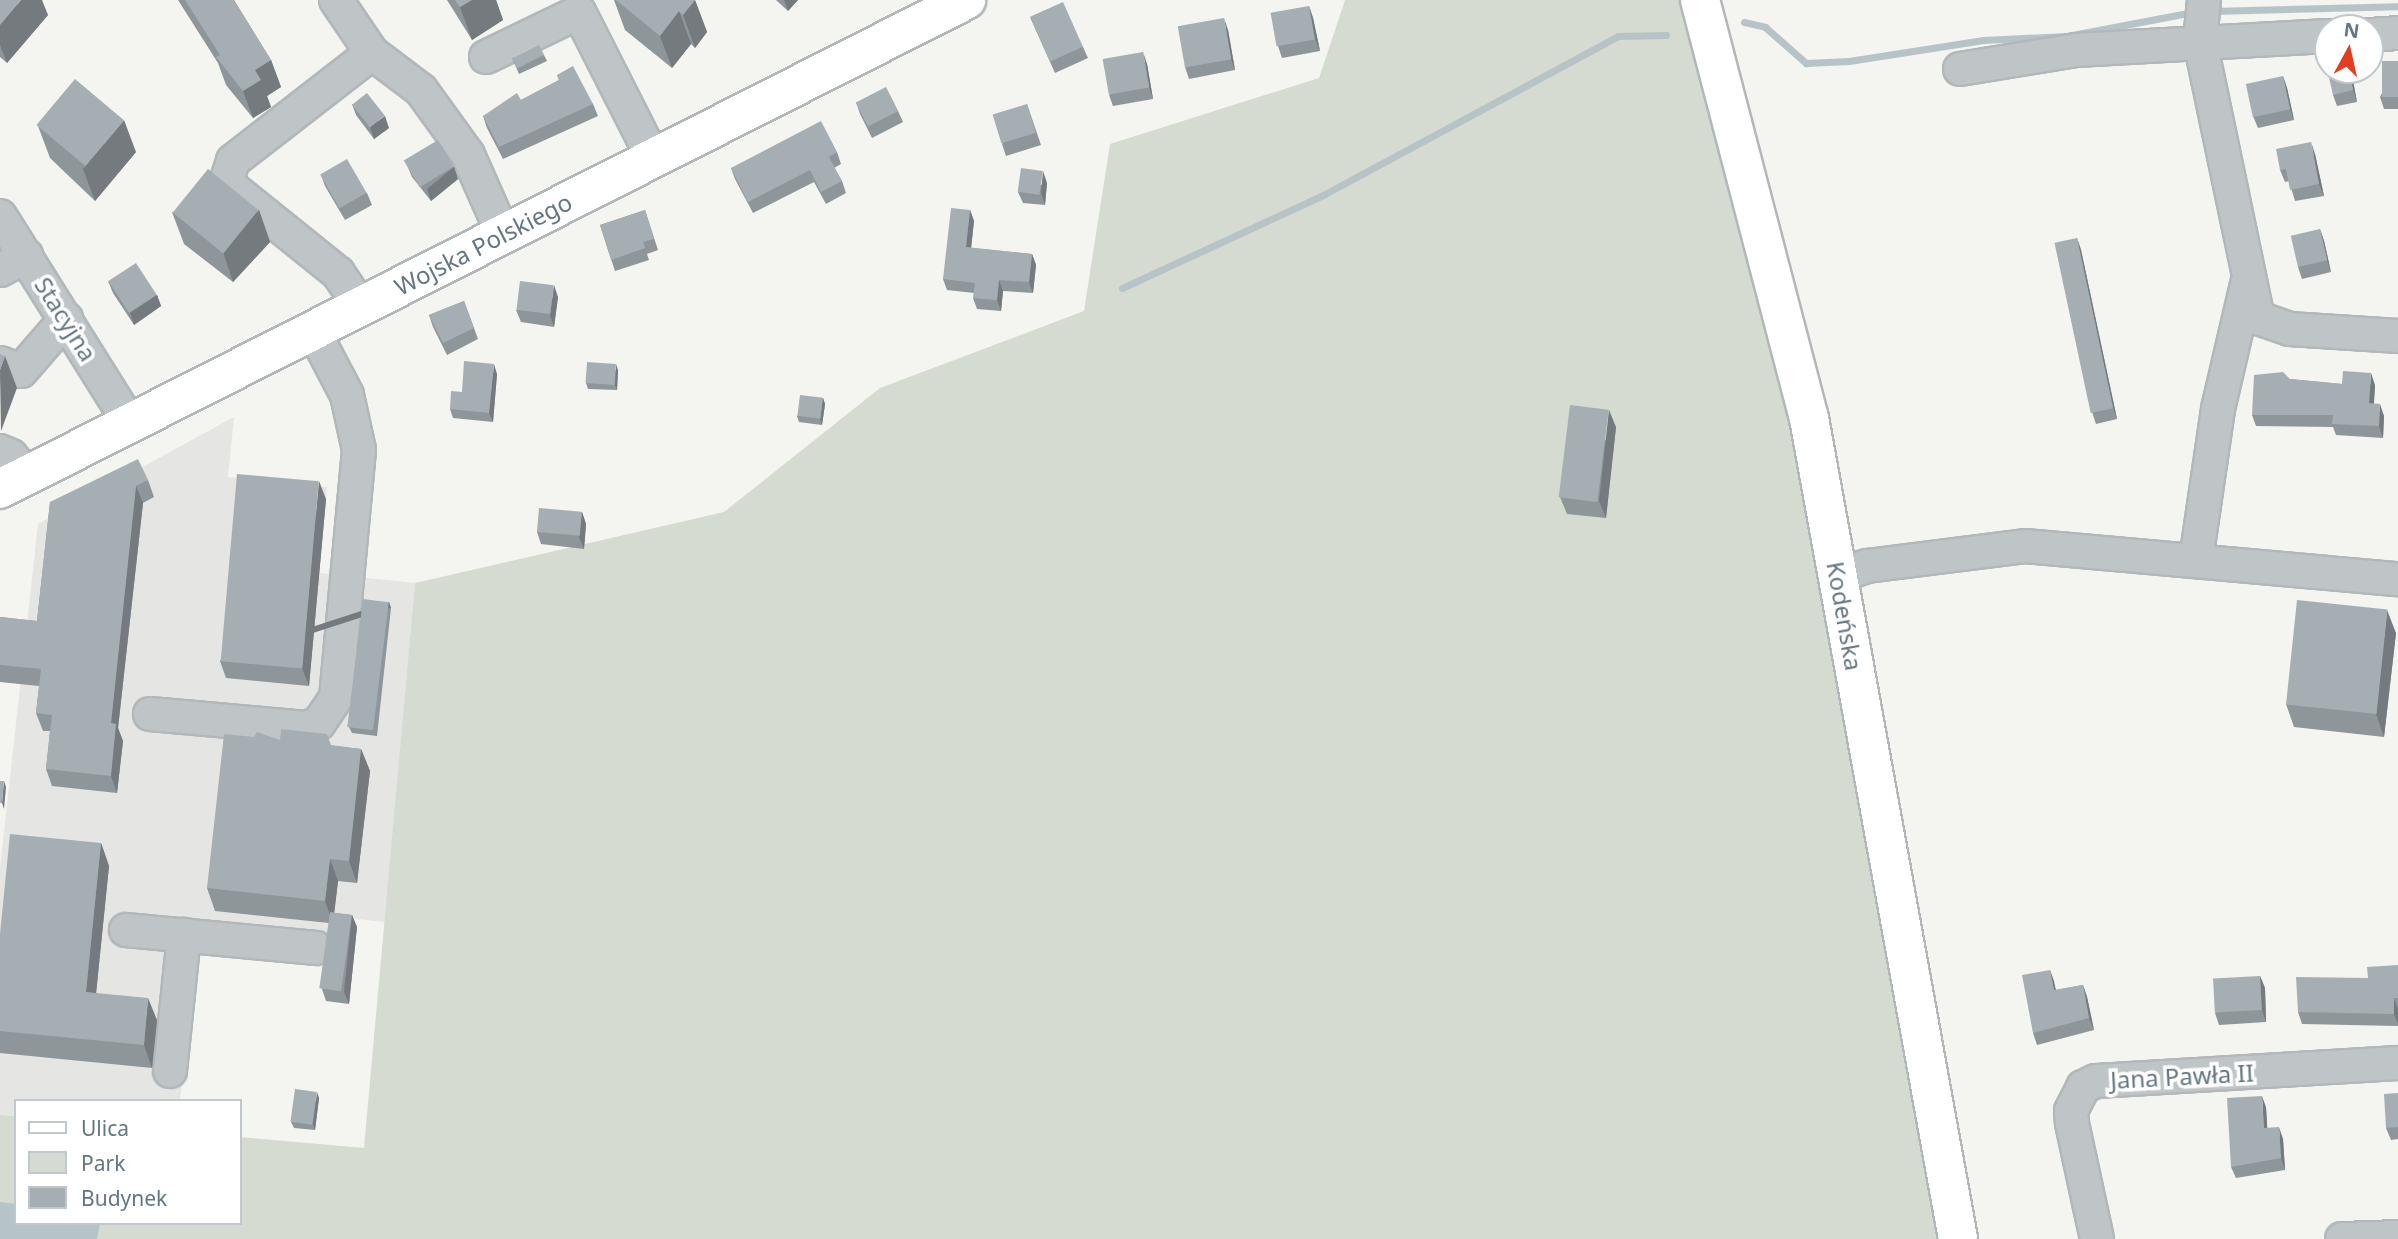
<!DOCTYPE html>
<html>
<head>
<meta charset="utf-8">
<style>
	body { margin:0 }
	#map { position:relative; width:2398px; height:1239px; overflow:hidden; background:#f4f4f0; font-family:"Noto Sans",sans-serif }
	div>[style] { position:absolute }
	.built>* { inset:0; background:#e5e5e3 }
	.green>* { inset:0; background:#d6dbd1 }
	.water>* { inset:0; background:#b6c4c7 }
	.stream>* { height:7px; margin:-3.5px; padding:0 3.5px; transform-origin:3.5px; border-radius:3.5px; background:#b6c4c7 }
	.roads { filter:drop-shadow(2px 0 #b2b7ba) drop-shadow(-2px 0 #b2b7ba) drop-shadow(0 2px #b2b7ba) drop-shadow(0 -2px #b2b7ba) }
	.minor>* { height:32px; margin:-16px; padding:0 16px; transform-origin:16px; border-radius:16px; background:#bfc4c6 }
	.major>* { height:38px; margin:-19px; padding:0 19px; transform-origin:19px; border-radius:19px; background:#fff }
	.wall>* { inset:0; background:#8e969a }
	.shaded-wall>* { inset:0; background:#747a7d; transform-origin:0 0 }
	.building>* { inset:0; background:#a5afb3; transform-origin:0 0 }
	span { translate:-50% -50%; white-space:nowrap; text-align:center; line-height:1.15; -webkit-text-stroke:7px #fff; paint-order:stroke }
	.street-label { font-size:24px; color:#637681 }
	.legend { position:absolute; left:14px; top:1099px; width:228px; height:126px; box-sizing:border-box; background:#fff; border:2px solid #c1c8cd; margin:0; padding:9px 12px; list-style:none; font-size:21px; color:#637681 }
	.legend li { display:flex; align-items:center; gap:14px; height:35px }
	.legend b { width:35px; border:2px solid #c1c8cd }
	.north { position:absolute; left:2314px; top:14px; width:70px; height:70px; box-sizing:border-box; background:#fff; border:2px solid #c1c8cd; border-radius:50%; rotate:8deg; font-size:19px; font-weight:700; line-height:28px; text-align:center; color:#637681 }
	.north::after { content:''; display:block; margin:auto; width:24px; height:32px; background:#e33e21; clip-path:polygon(50% 0,100% 100%,50% 72%,0 100%) }
</style>
</head>
<body>
<div id="map">
	<div class="built">
		<div style="clip-path:polygon(234px 417px,228px 477px,327px 487px,319px 573px,415px 583px,385px 922px,330px 916px,327px 942px,197px 931px,180px 1101px,16px 1101px,16px 1116px,0 1115px,0 868px,38px 524px)"></div>
	</div>
	<div class="green">
		<div style="clip-path:polygon(1345px 0,1682px 0,1789px 402px,1940px 1239px,0 1239px,0 1115px,16px 1116px,16px 1223px,240px 1223px,240px 1137px,364px 1148px,415px 583px,724px 512px,880px 388px,1084px 311px,1110px 144px,1319px 78px)"></div>
	</div>
	<div class="water">
		<div style="clip-path:polygon(0 1202px,16px 1204px,16px 1223px,100px 1223px,97px 1239px,0 1239px)"></div>
	</div>
	<div class="stream">
		<div style="left:2212px;top:11px;width:186px;rotate:-1.5deg"></div>
		<div style="left:1744px;top:22px;width:22px;rotate:13deg"></div>
		<div style="left:1765px;top:27px;width:55px;rotate:41.3deg"></div>
		<div style="left:1806px;top:63px;width:43px;rotate:-2.7deg"></div>
		<div style="left:1849px;top:61px;width:136px;rotate:-8.9deg"></div>
		<div style="left:1983px;top:40px;width:84px;rotate:-2.7deg"></div>
		<div style="left:2067px;top:36px;width:123px;rotate:-10.8deg"></div>
		<div style="left:1122px;top:288px;width:221px;rotate:-24.8deg"></div>
		<div style="left:1323px;top:195px;width:335px;rotate:-28.3deg"></div>
		<div style="left:1618px;top:36px;width:48px;rotate:-1.2deg"></div>
	</div>
	<div class="roads">
		<div class="minor">
			<div style="left:336px;top:0;width:64px;rotate:55.8deg"></div>
			<div style="left:372px;top:53px;width:176px;rotate:142.2deg"></div>
			<div style="left:233px;top:161px;width:23px;rotate:108deg"></div>
			<div style="left:226px;top:183px;width:144px;rotate:38.8deg"></div>
			<div style="left:338px;top:273px;width:40px;rotate:56deg"></div>
			<div style="left:2204px;top:0;width:41px;rotate:95.6deg"></div>
			<div style="left:2200px;top:41px;width:283px;rotate:78.2deg"></div>
			<div style="left:2258px;top:318px;width:34px;rotate:19deg"></div>
			<div style="left:2290px;top:329px;width:108px;rotate:3.7deg"></div>
			<div style="left:2370px;top:35px;width:28px;rotate:-4deg"></div>
			<div style="left:372px;top:53px;width:61px;rotate:37.1deg"></div>
			<div style="left:421px;top:90px;width:80px;rotate:54.1deg"></div>
			<div style="left:468px;top:155px;width:86px;rotate:66.1deg"></div>
			<div style="left:486px;top:57px;width:103px;rotate:-25.8deg"></div>
			<div style="left:579px;top:12px;width:164px;rotate:63.1deg"></div>
			<div style="left:1960px;top:69px;width:118px;rotate:-9.3deg"></div>
			<div style="left:2076px;top:50px;width:252px;rotate:-3.2deg"></div>
			<div style="left:0;top:216px;width:244px;rotate:57.9deg"></div>
			<div style="left:0;top:270px;width:30px;rotate:-28deg"></div>
			<div style="left:0;top:363px;width:22px;rotate:21deg"></div>
			<div style="left:21px;top:371px;width:69px;rotate:-49.1deg"></div>
			<div style="left:0;top:451px;width:12px;rotate:24deg"></div>
			<div style="left:11px;top:456px;width:25px;rotate:50deg"></div>
			<div style="left:2196px;top:560px;width:153px;rotate:-81.7deg"></div>
			<div style="left:2218px;top:409px;width:128px;rotate:-76.9deg"></div>
			<div style="left:1838px;top:576px;width:31px;rotate:-19deg"></div>
			<div style="left:1867px;top:566px;width:159px;rotate:-7.2deg"></div>
			<div style="left:2025px;top:546px;width:374px;rotate:5.1deg"></div>
			<div style="left:150px;top:714px;width:157px;rotate:5.1deg"></div>
			<div style="left:306px;top:728px;width:14px;rotate:-21deg"></div>
			<div style="left:319px;top:723px;width:30px;rotate:-56deg"></div>
			<div style="left:336px;top:698px;width:249px;rotate:-84.7deg"></div>
			<div style="left:359px;top:450px;width:56px;rotate:-102.3deg"></div>
			<div style="left:347px;top:395px;width:73px;rotate:-117.6deg"></div>
			<div style="left:126px;top:930px;width:191px;rotate:5.4deg"></div>
			<div style="left:170px;top:1071px;width:137px;rotate:-84.1deg"></div>
			<div style="left:2097px;top:1239px;width:119px;rotate:-102.2deg"></div>
			<div style="left:2072px;top:1123px;width:12px;rotate:-95deg"></div>
			<div style="left:2071px;top:1111px;width:27px;rotate:-63deg"></div>
			<div style="left:2083px;top:1087px;width:14px;rotate:-25deg"></div>
			<div style="left:2096px;top:1081px;width:303px;rotate:-3.4deg"></div>
			<div style="left:2342px;top:1239px;width:56px;rotate:-2deg"></div>
		</div>
		<div class="major">
			<div style="left:1700px;top:0;width:432px;rotate:75.4deg"></div>
			<div style="left:1809px;top:418px;width:834px;rotate:79.71deg"></div>
			<div style="left:0;top:489px;width:1083px;rotate:-26.85deg"></div>
		</div>
	</div>
	<div class="wall">
		<div style="clip-path:polygon(0 0,48px 15px,7px 63px,0 57px)"></div>
		<div style="clip-path:polygon(178px 0,234px 0,271px 60px,281px 87px,267px 96px,271px 107px,253px 118px,226px 85px,218px 63px)"></div>
		<div style="clip-path:polygon(447px 0,496px 0,503px 20px,472px 40px)"></div>
		<div style="clip-path:polygon(614px 0,695px 0,707px 32px,695px 48px,691px 44px,672px 68px,625px 30px)"></div>
		<div style="clip-path:polygon(776px 0,798px 0,788px 11px)"></div>
		<div style="clip-path:polygon(1309px 6px,1313px 18px,1320px 51px,1282px 58px,1278px 46px)"></div>
		<div style="clip-path:polygon(1030px 17px,1083px 47px,1088px 58px,1055px 73px)"></div>
		<div style="clip-path:polygon(1228px 30px,1235px 70px,1189px 79px,1185px 67px)"></div>
		<div style="clip-path:polygon(544px 55px,547px 61px,519px 74px,512px 58px)"></div>
		<div style="clip-path:polygon(2398px 61px,2398px 109px,2384px 109px,2380px 97px)"></div>
		<div style="clip-path:polygon(1147px 64px,1153px 99px,1113px 106px,1109px 95px)"></div>
		<div style="clip-path:polygon(2351px 70px,2357px 102px,2337px 106px,2333px 95px)"></div>
		<div style="clip-path:polygon(557px 75px,593px 104px,598px 116px,503px 159px,487px 128px,483px 116px,521px 100px,559px 80px)"></div>
		<div style="clip-path:polygon(2283px 76px,2287px 88px,2294px 120px,2258px 128px,2253px 116px)"></div>
		<div style="clip-path:polygon(856px 102px,898px 111px,903px 122px,872px 138px,860px 114px)"></div>
		<div style="clip-path:polygon(352px 104px,389px 128px,374px 139px,356px 115px)"></div>
		<div style="clip-path:polygon(1027px 104px,1041px 145px,1006px 156px,1002px 144px)"></div>
		<div style="clip-path:polygon(38px 126px,136px 152px,95px 201px,50px 158px)"></div>
		<div style="clip-path:polygon(837px 152px,841px 164px,834px 168px,842px 181px,846px 193px,826px 204px,814px 182px,753px 213px,735px 179px,731px 168px)"></div>
		<div style="clip-path:polygon(2315px 154px,2324px 196px,2295px 201px,2289px 181px,2285px 182px,2280px 170px)"></div>
		<div style="clip-path:polygon(407px 165px,454px 167px,458px 179px,431px 201px,412px 177px)"></div>
		<div style="clip-path:polygon(321px 175px,367px 193px,372px 205px,345px 220px,325px 186px)"></div>
		<div style="clip-path:polygon(1047px 183px,1045px 205px,1023px 203px,1018px 192px)"></div>
		<div style="clip-path:polygon(259px 210px,270px 242px,233px 282px,184px 244px,172px 212px)"></div>
		<div style="clip-path:polygon(645px 210px,658px 250px,647px 254px,649px 260px,615px 271px,600px 225px)"></div>
		<div style="clip-path:polygon(970px 210px,974px 221px,971px 248px,1032px 254px,1036px 265px,1033px 293px,1003px 291px,1001px 311px,977px 309px,973px 298px,974px 293px,947px 290px,943px 279px)"></div>
		<div style="clip-path:polygon(2320px 229px,2324px 241px,2331px 272px,2302px 279px,2298px 267px)"></div>
		<div style="clip-path:polygon(2077px 238px,2081px 250px,2117px 419px,2096px 424px,2092px 412px)"></div>
		<div style="clip-path:polygon(108px 281px,157px 295px,161px 306px,134px 325px,113px 293px)"></div>
		<div style="clip-path:polygon(558px 297px,554px 327px,521px 322px,516px 310px)"></div>
		<div style="clip-path:polygon(464px 301px,478px 339px,447px 355px,433px 327px,429px 315px)"></div>
		<div style="clip-path:polygon(618px 370px,617px 390px,588px 389px,586px 383px)"></div>
		<div style="clip-path:polygon(497px 374px,493px 422px,453px 418px,450px 409px,462px 392px)"></div>
		<div style="clip-path:polygon(2290px 379px,2342px 384px,2375px 385px,2374px 404px,2384px 416px,2383px 438px,2336px 435px,2333px 427px,2256px 426px,2252px 415px)"></div>
		<div style="clip-path:polygon(823px 398px,825px 404px,822px 425px,799px 422px,797px 416px)"></div>
		<div style="clip-path:polygon(1616px 427px,1606px 518px,1567px 514px,1560px 497px)"></div>
		<div style="clip-path:polygon(148px 480px,154px 497px,143px 503px,118px 728px,123px 741px,117px 793px,52px 786px,46px 769px,50px 731px,43px 731px,36px 713px,39px 686px,0 682px,0 617px,37px 621px,50px 502px)"></div>
		<div style="clip-path:polygon(326px 499px,309px 686px,226px 678px,220px 661px)"></div>
		<div style="clip-path:polygon(582px 512px,586px 524px,584px 549px,541px 544px,537px 532px)"></div>
		<div style="clip-path:polygon(389px 602px,391px 608px,377px 736px,352px 733px,349px 727px)"></div>
		<div style="clip-path:polygon(2396px 633px,2384px 737px,2294px 727px,2286px 704px)"></div>
		<div style="clip-path:polygon(280px 740px,361px 749px,370px 771px,357px 883px,338px 881px,334px 913px,352px 915px,357px 927px,349px 1004px,326px 1001px,322px 989px,329px 923px,215px 911px,207px 888px)"></div>
		<div style="clip-path:polygon(101px 843px,109px 866px,96px 993px,157px 1020px,152px 1068px,0 1053px,0 934px)"></div>
		<div style="clip-path:polygon(2398px 965px,2398px 1026px,2302px 1024px,2298px 1012px,2368px 978px)"></div>
		<div style="clip-path:polygon(2050px 970px,2056px 990px,2083px 985px,2087px 997px,2094px 1030px,2037px 1045px,2033px 1033px)"></div>
		<div style="clip-path:polygon(2260px 976px,2265px 988px,2266px 1022px,2219px 1025px,2215px 1013px)"></div>
		<div style="clip-path:polygon(2398px 1093px,2398px 1139px,2391px 1140px,2386px 1128px)"></div>
		<div style="clip-path:polygon(319px 1098px,315px 1130px,294px 1128px,291px 1122px)"></div>
		<div style="clip-path:polygon(2266px 1107px,2267px 1128px,2283px 1139px,2285px 1170px,2236px 1178px,2231px 1167px)"></div>
	</div>
	<div class="shaded-wall">
		<div style="clip-path:polygon(21px 0,42px 0,48px 15px,7px 63px,0 45px,0 25px)"></div>
		<div style="clip-path:polygon(472px 0,496px 0,503px 20px,472px 40px,460px 7px)"></div>
		<div style="clip-path:polygon(695px 0,707px 32px,695px 48px,683px 15px)"></div>
		<div style="clip-path:polygon(784px 0,798px 0,788px 11px)"></div>
		<div style="clip-path:polygon(1309px 6px,1313px 18px,1320px 51px,1315px 39px)"></div>
		<div style="clip-path:polygon(679px 11px,691px 44px,672px 68px,660px 36px)"></div>
		<div style="clip-path:polygon(1224px 18px,1228px 30px,1235px 70px,1231px 59px)"></div>
		<div style="clip-path:polygon(1143px 52px,1147px 64px,1153px 99px,1149px 87px)"></div>
		<div style="clip-path:polygon(271px 60px,281px 87px,267px 96px,271px 107px,253px 118px,243px 91px,255px 70px)"></div>
		<div style="clip-path:polygon(2349px 70px,2351px 70px,2357px 102px,2353px 90px)"></div>
		<div style="clip-path:polygon(2283px 76px,2287px 88px,2294px 120px,2290px 109px)"></div>
		<div style="clip-path:polygon(385px 116px,389px 128px,374px 139px,370px 127px)"></div>
		<div style="clip-path:polygon(124px 120px,136px 152px,95px 201px,83px 169px)"></div>
		<div style="clip-path:polygon(2311px 142px,2315px 154px,2324px 196px,2319px 184px)"></div>
		<div style="clip-path:polygon(454px 167px,458px 179px,431px 201px,427px 189px)"></div>
		<div style="clip-path:polygon(1043px 171px,1047px 183px,1045px 205px,1041px 193px)"></div>
		<div style="clip-path:polygon(259px 210px,270px 242px,233px 282px,222px 249px)"></div>
		<div style="clip-path:polygon(970px 210px,974px 221px,970px 258px,966px 247px)"></div>
		<div style="clip-path:polygon(2320px 229px,2324px 241px,2331px 272px,2327px 260px)"></div>
		<div style="clip-path:polygon(2077px 238px,2081px 250px,2117px 419px,2113px 408px)"></div>
		<div style="clip-path:polygon(1032px 254px,1036px 265px,1033px 293px,1029px 282px)"></div>
		<div style="clip-path:polygon(999px 280px,1003px 291px,1001px 311px,997px 300px)"></div>
		<div style="clip-path:polygon(554px 285px,558px 297px,554px 327px,550px 315px)"></div>
		<div style="clip-path:polygon(157px 295px,161px 306px,134px 325px,130px 313px)"></div>
		<div style="clip-path:polygon(5px 356px,17px 388px,1px 431px,0 370px)"></div>
		<div style="clip-path:polygon(494px 364px,497px 374px,493px 422px,489px 413px)"></div>
		<div style="clip-path:polygon(616px 364px,618px 370px,617px 390px,615px 385px)"></div>
		<div style="clip-path:polygon(2371px 373px,2375px 385px,2373px 415px,2369px 403px)"></div>
		<div style="clip-path:polygon(823px 398px,825px 404px,822px 425px,820px 419px)"></div>
		<div style="clip-path:polygon(2380px 404px,2384px 416px,2383px 438px,2379px 426px)"></div>
		<div style="clip-path:polygon(1609px 410px,1616px 427px,1606px 518px,1599px 501px)"></div>
		<div style="clip-path:polygon(319px 481px,326px 499px,309px 686px,302px 668px)"></div>
		<div style="clip-path:polygon(136px 486px,143px 503px,118px 728px,123px 741px,117px 793px,111px 776px,111px 723px)"></div>
		<div style="clip-path:polygon(582px 512px,586px 524px,584px 549px,579px 537px)"></div>
		<div style="left:389px;top:602px;width:6px;height:129px;rotate:72deg"></div>
		<div style="clip-path:polygon(2387px 610px,2396px 633px,2384px 737px,2376px 714px)"></div>
		<div style="clip-path:polygon(361px 749px,370px 771px,357px 883px,349px 861px)"></div>
		<div style="clip-path:polygon(4px 781px,6px 787px,4px 809px,2px 803px)"></div>
		<div style="clip-path:polygon(101px 843px,109px 866px,94px 1014px,86px 992px)"></div>
		<div style="clip-path:polygon(330px 859px,338px 881px,333px 924px,325px 901px)"></div>
		<div style="clip-path:polygon(352px 915px,357px 927px,349px 1004px,344px 992px)"></div>
		<div style="clip-path:polygon(2050px 970px,2054px 981px,2058px 1002px,2054px 990px)"></div>
		<div style="clip-path:polygon(2260px 976px,2265px 988px,2266px 1022px,2262px 1010px)"></div>
		<div style="clip-path:polygon(2083px 985px,2087px 997px,2094px 1030px,2089px 1018px)"></div>
		<div style="clip-path:polygon(148px 998px,157px 1020px,152px 1068px,144px 1045px)"></div>
		<div style="clip-path:polygon(2394px 998px,2398px 1010px,2398px 1024px,2394px 1014px)"></div>
		<div style="clip-path:polygon(317px 1092px,319px 1098px,315px 1130px,313px 1124px)"></div>
		<div style="clip-path:polygon(2262px 1096px,2266px 1107px,2268px 1140px,2264px 1128px)"></div>
		<div style="clip-path:polygon(2279px 1127px,2283px 1139px,2285px 1170px,2281px 1158px)"></div>
	</div>
	<div class="building">
		<div style="clip-path:polygon(0 0,21px 0,0 25px)"></div>
		<div style="clip-path:polygon(185px 0,234px 0,271px 60px,255px 70px,261px 80px,243px 91px,216px 57px,220px 55px)"></div>
		<div style="clip-path:polygon(455px 0,472px 0,460px 7px)"></div>
		<div style="clip-path:polygon(616px 0,695px 0,683px 15px,679px 11px,660px 36px)"></div>
		<div style="left:1063px;top:2px;width:49px;height:36px;rotate:66deg"></div>
		<div style="left:1309px;top:6px;width:34px;height:39px;rotate:80deg"></div>
		<div style="left:1224px;top:18px;width:42px;height:47px;rotate:80deg"></div>
		<div style="left:539px;top:45px;width:11px;height:30px;rotate:63deg"></div>
		<div style="left:1143px;top:52px;width:36px;height:41px;rotate:80deg"></div>
		<div style="left:2382px;top:61px;width:16px;height:36px"></div>
		<div style="clip-path:polygon(2326px 64px,2328px 64px,2328px 70px,2349px 70px,2353px 90px,2333px 95px)"></div>
		<div style="clip-path:polygon(573px 66px,593px 104px,499px 147px,483px 116px,517px 93px,521px 100px,559px 80px,557px 75px)"></div>
		<div style="left:2283px;top:76px;width:34px;height:38px;rotate:78deg"></div>
		<div style="left:75px;top:79px;width:64px;height:60px;rotate:40deg"></div>
		<div style="left:886px;top:87px;width:27px;height:34px;rotate:63deg"></div>
		<div style="left:367px;top:93px;width:29px;height:19px;rotate:52deg"></div>
		<div style="left:1027px;top:104px;width:30px;height:36px;rotate:73deg"></div>
		<div style="clip-path:polygon(821px 121px,837px 152px,829px 157px,842px 181px,821px 192px,810px 170px,748px 202px,731px 168px)"></div>
		<div style="left:438px;top:140px;width:31px;height:40px;rotate:59deg"></div>
		<div style="clip-path:polygon(2311px 142px,2319px 184px,2290px 190px,2286px 169px,2280px 170px,2276px 149px)"></div>
		<div style="left:347px;top:159px;width:39px;height:31px;rotate:60deg"></div>
		<div style="left:1021px;top:168px;width:22px;height:24px;rotate:8deg"></div>
		<div style="left:208px;top:169px;width:65px;height:56px;rotate:39deg"></div>
		<div style="clip-path:polygon(951px 208px,970px 210px,966px 247px,1032px 254px,1029px 282px,999px 280px,997px 300px,973px 298px,975px 283px,943px 279px)"></div>
		<div style="clip-path:polygon(645px 210px,654px 239px,643px 242px,645px 248px,611px 260px,600px 225px)"></div>
		<div style="left:2320px;top:229px;width:32px;height:30px;rotate:77deg"></div>
		<div style="left:2077px;top:238px;width:174px;height:23px;rotate:78deg"></div>
		<div style="left:136px;top:263px;width:38px;height:33px;rotate:57deg"></div>
		<div style="left:520px;top:281px;width:34px;height:29px;rotate:7deg"></div>
		<div style="clip-path:polygon(464px 301px,474px 328px,443px 343px,429px 315px)"></div>
		<div style="clip-path:polygon(0 354px,5px 356px,0 370px)"></div>
		<div style="clip-path:polygon(464px 361px,494px 364px,489px 413px,450px 409px,451px 391px,462px 392px)"></div>
		<div style="left:587px;top:362px;width:29px;height:21px;rotate:4deg"></div>
		<div style="clip-path:polygon(2343px 371px,2371px 373px,2369px 403px,2380px 404px,2379px 426px,2332px 424px,2333px 415px,2252px 415px,2254px 375px,2283px 372px,2290px 379px,2342px 384px)"></div>
		<div style="left:800px;top:395px;width:23px;height:21px;rotate:7deg"></div>
		<div style="left:1570px;top:405px;width:39px;height:93px;rotate:7deg"></div>
		<div style="clip-path:polygon(138px 459px,148px 480px,136px 486px,111px 723px,116px 724px,111px 776px,46px 769px,52px 715px,36px 713px,41px 669px,0 665px,0 617px,37px 621px,50px 502px)"></div>
		<div style="left:237px;top:474px;width:82px;height:188px;rotate:5deg"></div>
		<div style="left:539px;top:508px;width:43px;height:24px;rotate:5deg"></div>
		<div style="left:363px;top:599px;width:26px;height:129px;rotate:7deg"></div>
		<div style="left:2297px;top:600px;width:91px;height:105px;rotate:6deg"></div>
		<div style="clip-path:polygon(281px 729px,327px 734px,331px 745px,361px 749px,349px 861px,330px 859px,325px 901px,207px 888px,224px 734px,254px 737px,257px 732px,280px 740px)"></div>
		<div style="clip-path:polygon(0 781px,4px 781px,2px 803px,0 803px)"></div>
		<div style="clip-path:polygon(10px 834px,101px 843px,86px 992px,148px 998px,144px 1045px,0 1031px,0 934px)"></div>
		<div style="left:330px;top:912px;width:22px;height:77px;rotate:8deg"></div>
		<div style="clip-path:polygon(2398px 965px,2398px 998px,2394px 998px,2394px 1014px,2298px 1012px,2296px 977px,2368px 978px,2367px 967px)"></div>
		<div style="clip-path:polygon(2050px 970px,2054px 990px,2083px 985px,2089px 1018px,2033px 1033px,2022px 975px)"></div>
		<div style="left:2260px;top:976px;width:34px;height:47px;rotate:87deg"></div>
		<div style="left:295px;top:1089px;width:22px;height:33px;rotate:8deg"></div>
		<div style="clip-path:polygon(2398px 1093px,2398px 1127px,2386px 1128px,2384px 1094px)"></div>
		<div style="clip-path:polygon(2262px 1096px,2264px 1128px,2279px 1127px,2281px 1158px,2231px 1167px,2227px 1098px)"></div>
	</div>
	<div class="street-label">
		<span style="left:483px;top:244px;rotate:-27deg">Wojska Polskiego</span>
		<span style="left:66px;top:319px;rotate:58deg">Stacyjna</span>
		<span style="left:1845px;top:616px;rotate:80deg">Kodeńska</span>
		<span style="left:2182px;top:1076px;rotate:-3deg">Jana Pawła II</span>
	</div>
	<ul class="legend">
	<li><b style="height:9px;background:#fff"></b>Ulica</li>
	<li><b style="height:19px;background:#d6dbd1"></b>Park</li>
	<li><b style="height:19px;background:#a5afb3"></b>Budynek</li>
	</ul>
	<div class="north">N</div>
</div>
</body>
</html>
